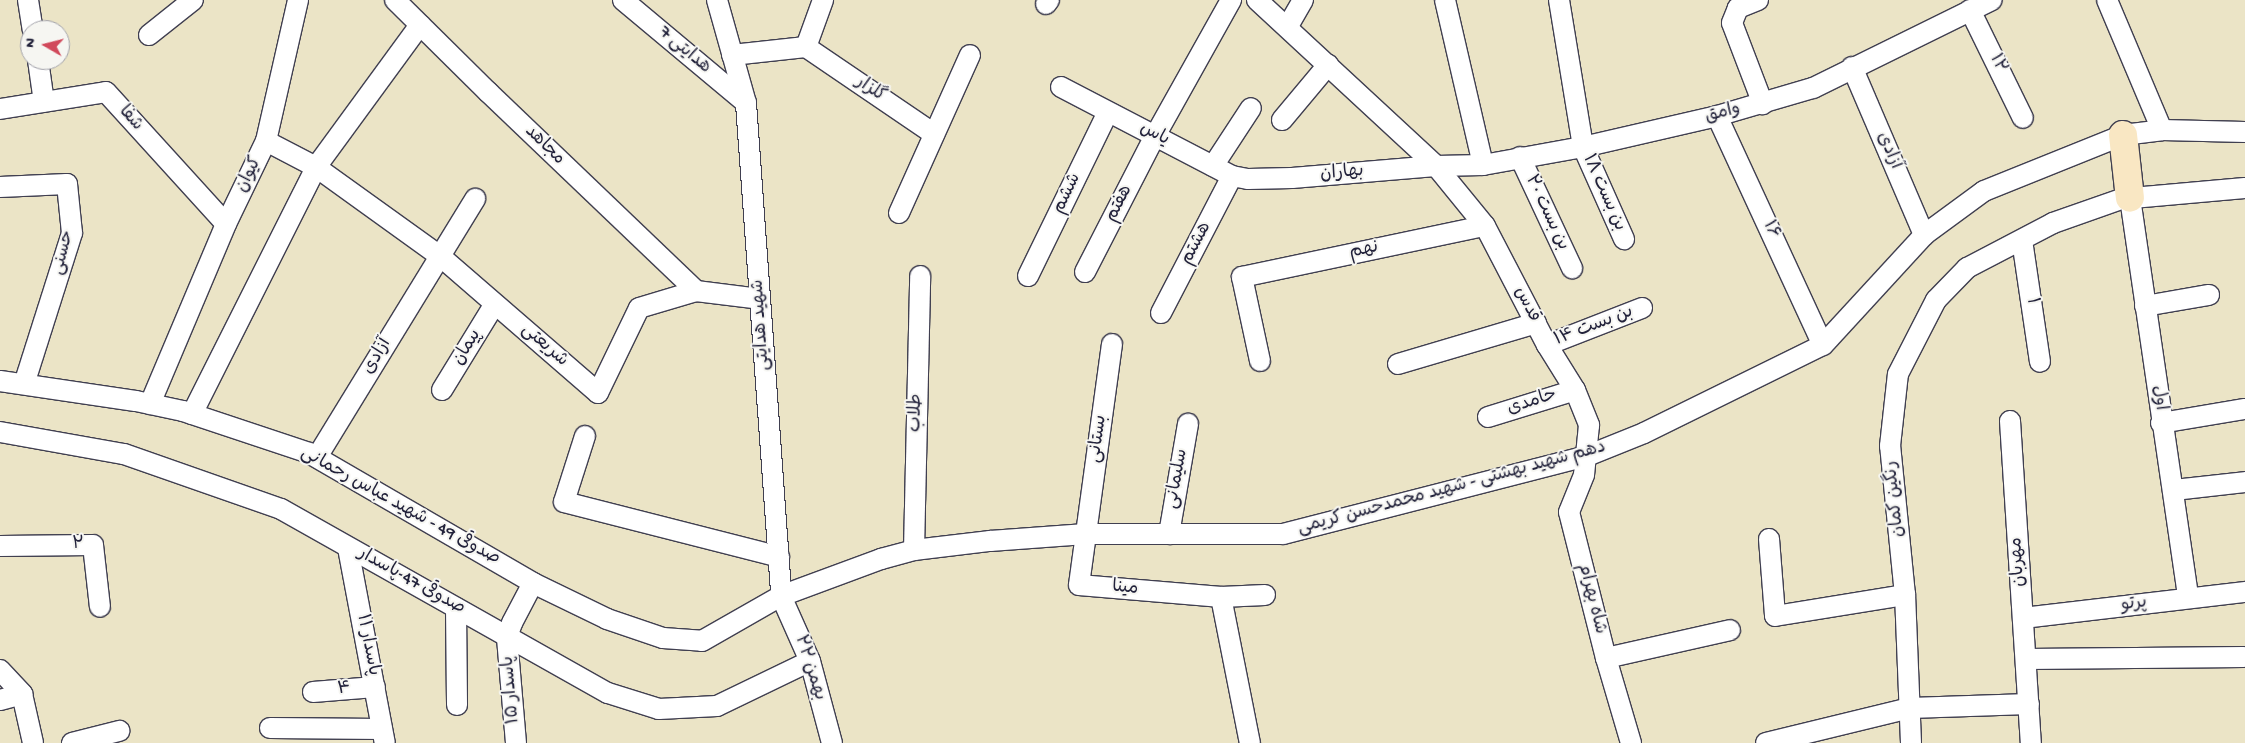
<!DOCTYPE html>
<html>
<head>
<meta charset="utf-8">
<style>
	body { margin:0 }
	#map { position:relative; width:2245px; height:743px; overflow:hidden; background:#ebe4c6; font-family:"Gochi Hand","Playpen Sans Arabic",sans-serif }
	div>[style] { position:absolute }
	.roads { filter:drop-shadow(1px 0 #403f50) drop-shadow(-1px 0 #403f50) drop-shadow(0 1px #403f50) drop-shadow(0 -1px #403f50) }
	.street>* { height:20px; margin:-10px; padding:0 10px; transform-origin:10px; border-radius:10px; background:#fff }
	.secondary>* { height:28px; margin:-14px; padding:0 14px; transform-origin:14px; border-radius:14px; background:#f9e7c3 }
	span { translate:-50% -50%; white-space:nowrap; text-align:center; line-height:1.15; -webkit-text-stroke:4px #f6f6f2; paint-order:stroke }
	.street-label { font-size:18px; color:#22223b }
	.north { position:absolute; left:20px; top:20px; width:50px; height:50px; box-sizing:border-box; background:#f6f6f2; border:1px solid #a1a1a9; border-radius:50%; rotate:278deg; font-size:14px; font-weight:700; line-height:20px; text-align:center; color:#22223b }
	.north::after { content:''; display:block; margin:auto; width:18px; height:22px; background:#d1495b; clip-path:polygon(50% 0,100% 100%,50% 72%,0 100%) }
</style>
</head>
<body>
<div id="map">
	<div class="roads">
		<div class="street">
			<div style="left:28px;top:0;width:30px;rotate:81deg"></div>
			<div style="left:395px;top:0;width:131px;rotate:44.7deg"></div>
			<div style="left:488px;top:92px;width:288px;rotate:43.7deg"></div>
			<div style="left:623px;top:0;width:160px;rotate:39.9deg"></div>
			<div style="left:717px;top:0;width:107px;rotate:74.3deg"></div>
			<div style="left:746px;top:103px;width:494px;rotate:85.9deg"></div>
			<div style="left:781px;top:596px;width:71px;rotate:66deg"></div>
			<div style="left:810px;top:661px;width:85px;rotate:75deg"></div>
			<div style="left:1257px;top:0;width:244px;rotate:42.8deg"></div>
			<div style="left:1436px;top:166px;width:77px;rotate:50.8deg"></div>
			<div style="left:1485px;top:226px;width:134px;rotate:62.5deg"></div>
			<div style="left:1547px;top:345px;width:53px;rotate:58.1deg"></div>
			<div style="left:1575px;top:390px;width:38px;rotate:68deg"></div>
			<div style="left:1589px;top:425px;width:50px;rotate:95.7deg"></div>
			<div style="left:1584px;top:475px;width:40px;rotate:112deg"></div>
			<div style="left:1569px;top:512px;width:151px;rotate:75.8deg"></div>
			<div style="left:1606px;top:658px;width:89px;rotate:73.6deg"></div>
			<div style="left:1445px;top:0;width:169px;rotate:77deg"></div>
			<div style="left:1559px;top:0;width:149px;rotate:80.7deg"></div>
			<div style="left:1583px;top:147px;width:101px;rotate:66deg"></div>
			<div style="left:1758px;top:0;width:22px;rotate:158deg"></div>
			<div style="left:1738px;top:8px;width:16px;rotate:112deg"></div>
			<div style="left:1732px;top:23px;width:87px;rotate:69.1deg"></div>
			<div style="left:2107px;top:0;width:141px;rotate:67.1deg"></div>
			<div style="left:1046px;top:4px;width:5px;rotate:-53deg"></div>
			<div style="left:1970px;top:10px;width:120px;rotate:63.9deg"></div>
			<div style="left:1288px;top:26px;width:30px;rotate:-60deg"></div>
			<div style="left:149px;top:35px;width:56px;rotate:-38.5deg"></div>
			<div style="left:806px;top:47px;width:155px;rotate:34.2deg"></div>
			<div style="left:732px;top:55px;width:74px;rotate:-6.2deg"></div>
			<div style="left:806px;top:47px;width:50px;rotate:-70.1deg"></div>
			<div style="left:38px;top:60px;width:42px;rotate:81.9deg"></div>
			<div style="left:1852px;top:67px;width:183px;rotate:66.8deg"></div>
			<div style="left:1061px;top:87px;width:193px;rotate:27.5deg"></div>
			<div style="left:1232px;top:176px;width:16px;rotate:11deg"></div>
			<div style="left:1248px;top:179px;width:44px;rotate:-1.3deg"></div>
			<div style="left:1292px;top:178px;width:144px;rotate:-4.8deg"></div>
			<div style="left:1436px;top:166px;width:47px;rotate:-1.2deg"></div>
			<div style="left:1483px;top:165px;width:102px;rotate:-10.2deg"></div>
			<div style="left:1583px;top:147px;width:138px;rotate:-13deg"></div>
			<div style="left:1717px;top:116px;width:100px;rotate:-16.3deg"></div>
			<div style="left:1813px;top:88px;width:199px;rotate:-26.2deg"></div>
			<div style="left:0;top:109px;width:107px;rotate:-9.1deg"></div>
			<div style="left:106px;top:92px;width:178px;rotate:47.7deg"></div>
			<div style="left:1717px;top:116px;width:252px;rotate:65.2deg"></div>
			<div style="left:1282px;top:120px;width:72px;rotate:-50.1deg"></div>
			<div style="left:266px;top:141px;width:56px;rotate:27.5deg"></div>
			<div style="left:316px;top:167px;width:153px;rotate:35.7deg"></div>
			<div style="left:440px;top:256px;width:209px;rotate:40.9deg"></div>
			<div style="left:598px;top:393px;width:94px;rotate:-64.2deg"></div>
			<div style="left:639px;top:308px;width:59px;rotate:-16.6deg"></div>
			<div style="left:696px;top:291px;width:64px;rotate:7.1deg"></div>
			<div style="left:1520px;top:157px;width:123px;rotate:64.9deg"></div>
			<div style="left:1213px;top:166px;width:69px;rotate:-56.8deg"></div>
			<div style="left:0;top:187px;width:67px;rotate:-2.6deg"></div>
			<div style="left:67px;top:184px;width:49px;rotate:84.2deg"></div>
			<div style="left:72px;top:233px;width:158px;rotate:107.6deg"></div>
			<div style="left:2130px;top:198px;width:404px;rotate:81.7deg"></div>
			<div style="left:899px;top:213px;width:173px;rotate:-65.8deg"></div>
			<div style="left:2022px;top:240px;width:123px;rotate:81.6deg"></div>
			<div style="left:1085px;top:272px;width:153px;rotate:-62.8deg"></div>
			<div style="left:1155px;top:136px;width:156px;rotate:-60.8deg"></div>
			<div style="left:1028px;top:276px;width:182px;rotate:-64deg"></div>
			<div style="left:2145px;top:306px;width:65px;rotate:-9.8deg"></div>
			<div style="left:1161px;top:313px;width:154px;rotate:-62.6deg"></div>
			<div style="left:1112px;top:344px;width:243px;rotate:97.8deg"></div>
			<div style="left:1079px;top:585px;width:143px;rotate:4.8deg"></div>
			<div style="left:1221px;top:597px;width:44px;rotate:-2.6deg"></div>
			<div style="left:1547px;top:345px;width:102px;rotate:-21.3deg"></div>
			<div style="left:1260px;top:361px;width:86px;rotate:-102.1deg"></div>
			<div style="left:1242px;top:277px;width:248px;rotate:-11.9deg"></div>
			<div style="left:1398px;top:364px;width:144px;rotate:-16.5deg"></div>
			<div style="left:0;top:381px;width:137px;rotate:8.4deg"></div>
			<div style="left:136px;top:401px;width:48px;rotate:12deg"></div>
			<div style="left:183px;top:411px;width:133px;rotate:18.4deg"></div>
			<div style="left:309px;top:453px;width:259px;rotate:30.1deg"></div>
			<div style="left:533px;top:583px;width:82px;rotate:25.9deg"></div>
			<div style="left:607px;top:619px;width:59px;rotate:18.7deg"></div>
			<div style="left:663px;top:638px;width:39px;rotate:4deg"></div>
			<div style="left:702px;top:641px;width:91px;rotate:-29.7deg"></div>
			<div style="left:781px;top:596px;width:107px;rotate:-20.3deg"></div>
			<div style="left:881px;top:559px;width:34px;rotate:-15deg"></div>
			<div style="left:914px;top:550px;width:77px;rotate:-6.8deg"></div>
			<div style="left:990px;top:541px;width:96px;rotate:-4.2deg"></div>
			<div style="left:1086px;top:534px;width:197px"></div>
			<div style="left:1283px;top:534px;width:314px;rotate:-14.4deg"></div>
			<div style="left:1587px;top:456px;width:61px;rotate:-22deg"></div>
			<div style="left:1644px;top:433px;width:199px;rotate:-26.2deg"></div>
			<div style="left:1823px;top:345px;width:149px;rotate:-47.4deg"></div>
			<div style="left:1924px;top:235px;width:74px;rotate:-36.3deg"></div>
			<div style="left:1984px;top:191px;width:150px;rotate:-21.9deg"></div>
			<div style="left:2123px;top:135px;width:39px;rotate:-7deg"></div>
			<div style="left:2162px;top:130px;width:83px;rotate:1.4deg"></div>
			<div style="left:442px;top:390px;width:100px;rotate:-58.5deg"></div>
			<div style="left:150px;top:404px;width:195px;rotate:-67.1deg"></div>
			<div style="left:226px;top:224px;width:92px;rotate:-64.3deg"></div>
			<div style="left:266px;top:141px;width:145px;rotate:-77.2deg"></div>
			<div style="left:192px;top:414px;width:276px;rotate:-63.3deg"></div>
			<div style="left:316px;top:167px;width:176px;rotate:-53.8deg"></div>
			<div style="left:1488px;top:417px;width:91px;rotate:-17.2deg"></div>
			<div style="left:2010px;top:421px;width:323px;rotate:86.3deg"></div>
			<div style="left:2161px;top:423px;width:85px;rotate:-9.5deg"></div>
			<div style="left:0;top:432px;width:126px;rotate:10.1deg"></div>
			<div style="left:124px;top:454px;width:166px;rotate:19.3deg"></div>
			<div style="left:281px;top:509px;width:375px;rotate:29.4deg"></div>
			<div style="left:608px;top:693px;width:53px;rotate:17.4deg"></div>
			<div style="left:659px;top:709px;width:58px;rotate:-3deg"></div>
			<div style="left:717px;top:706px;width:103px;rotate:-25.8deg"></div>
			<div style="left:585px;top:436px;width:69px;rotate:107.7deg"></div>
			<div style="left:564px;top:502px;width:222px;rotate:14.3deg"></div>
			<div style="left:317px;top:457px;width:303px;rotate:-58.5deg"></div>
			<div style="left:2174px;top:490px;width:71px;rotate:-6.4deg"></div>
			<div style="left:1169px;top:534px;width:112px;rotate:-80.2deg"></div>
			<div style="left:1769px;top:539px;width:77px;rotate:85.5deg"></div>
			<div style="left:1775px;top:616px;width:132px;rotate:-9.2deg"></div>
			<div style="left:0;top:546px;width:93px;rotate:-0.6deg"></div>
			<div style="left:93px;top:545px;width:62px;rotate:83.6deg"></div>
			<div style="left:348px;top:548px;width:198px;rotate:79.3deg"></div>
			<div style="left:914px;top:550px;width:274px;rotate:-88.7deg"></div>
			<div style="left:1221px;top:597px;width:149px;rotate:78.8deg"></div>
			<div style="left:456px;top:608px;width:97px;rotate:89.4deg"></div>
			<div style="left:2023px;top:618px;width:224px;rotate:-6.7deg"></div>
			<div style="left:1606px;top:658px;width:127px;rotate:-12.7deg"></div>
			<div style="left:2026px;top:659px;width:218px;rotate:-0.5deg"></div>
			<div style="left:0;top:670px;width:33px;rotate:47deg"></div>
			<div style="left:22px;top:694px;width:50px;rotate:77.3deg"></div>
			<div style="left:313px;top:692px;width:62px;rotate:-4.6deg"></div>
			<div style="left:0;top:700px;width:23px;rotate:-15deg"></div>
			<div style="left:270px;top:728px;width:112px;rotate:0.5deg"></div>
			<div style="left:72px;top:743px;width:49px;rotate:-14.3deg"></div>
			<div style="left:516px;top:743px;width:106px;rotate:-94.9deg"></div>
			<div style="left:507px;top:637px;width:15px;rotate:-70deg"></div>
			<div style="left:512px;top:623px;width:45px;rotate:-62.3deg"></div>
			<div style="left:1766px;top:743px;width:148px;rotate:-13.7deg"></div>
			<div style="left:1910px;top:708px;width:119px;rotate:-1.9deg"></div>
			<div style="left:1911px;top:743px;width:148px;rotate:-92.3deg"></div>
			<div style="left:1905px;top:595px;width:150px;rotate:-95.7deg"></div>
			<div style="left:1890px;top:446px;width:72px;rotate:-83.7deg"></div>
			<div style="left:1898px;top:374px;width:83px;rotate:-62.8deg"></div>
			<div style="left:1936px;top:300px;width:45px;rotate:-45.9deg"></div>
			<div style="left:1967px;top:268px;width:97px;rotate:-27.6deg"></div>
			<div style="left:2053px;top:223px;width:72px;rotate:-19.4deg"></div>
			<div style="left:2121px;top:199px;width:124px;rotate:-5.1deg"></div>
		</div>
		<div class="secondary">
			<div style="left:2123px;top:135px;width:63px;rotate:83.7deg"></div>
		</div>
	</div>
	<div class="street-label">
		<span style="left:684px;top:51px;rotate:40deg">هدایتی 7</span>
		<span style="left:1997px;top:64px;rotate:64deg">۱۲</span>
		<span style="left:870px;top:90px;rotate:34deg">گلزار</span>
		<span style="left:1723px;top:114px;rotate:-14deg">وامق</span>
		<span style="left:130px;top:119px;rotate:48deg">شفا</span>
		<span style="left:1154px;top:135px;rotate:27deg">یاس</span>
		<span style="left:544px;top:146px;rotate:44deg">مجاهد</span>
		<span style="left:1888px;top:151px;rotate:67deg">آزادی</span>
		<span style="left:1342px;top:174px;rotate:-5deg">بهاران</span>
		<span style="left:250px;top:175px;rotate:-64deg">کیوان</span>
		<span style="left:1603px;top:193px;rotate:66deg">بن بست ۱۸</span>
		<span style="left:1068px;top:194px;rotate:-64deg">ششم</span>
		<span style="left:1120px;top:204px;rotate:-63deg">هفتم</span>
		<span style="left:1546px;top:213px;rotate:65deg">بن بست ۲۰</span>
		<span style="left:1770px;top:230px;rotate:65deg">۱۶</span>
		<span style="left:1197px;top:244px;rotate:-62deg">هشتم</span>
		<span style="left:1364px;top:251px;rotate:-12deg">نهم</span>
		<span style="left:64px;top:253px;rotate:-76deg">حسنی</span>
		<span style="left:2031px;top:301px;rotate:82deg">۱</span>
		<span style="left:1526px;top:305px;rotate:63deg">قدس</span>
		<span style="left:762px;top:325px;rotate:-94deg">شهید هدایتی</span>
		<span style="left:1594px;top:327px;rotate:-21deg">بن بست ۱۴</span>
		<span style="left:544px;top:346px;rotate:41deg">شریعتی</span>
		<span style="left:468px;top:348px;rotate:-59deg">پیمان</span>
		<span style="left:378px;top:357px;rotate:-59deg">آزادی</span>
		<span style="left:2158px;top:398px;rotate:82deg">اول</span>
		<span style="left:1532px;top:403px;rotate:-18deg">حامدی</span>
		<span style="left:917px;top:413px;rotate:-89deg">طلاب</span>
		<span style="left:1099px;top:439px;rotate:-82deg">بستانی</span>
		<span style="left:1178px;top:479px;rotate:-80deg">سلیمانی</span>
		<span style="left:1452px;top:489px;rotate:-15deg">دهم شهید بهشتی - شهید محمدحسن کریمی</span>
		<span style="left:1896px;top:499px;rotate:-96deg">رنگین کمان</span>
		<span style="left:400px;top:507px;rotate:29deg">صدوقی 49 - شهید عباس رحمانی</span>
		<span style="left:78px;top:545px">۲</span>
		<span style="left:2019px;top:562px;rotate:-94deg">مهربان</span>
		<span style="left:411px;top:582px;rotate:29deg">صدوقی 47-پاسدار</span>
		<span style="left:1125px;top:589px;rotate:5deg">مینا</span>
		<span style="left:1591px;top:599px;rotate:76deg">شاه بهرام</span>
		<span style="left:2134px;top:605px;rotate:-7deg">پرتو</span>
		<span style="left:367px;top:645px;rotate:79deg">پاسدار ۱۱</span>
		<span style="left:809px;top:668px;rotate:72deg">۲۲ بهمن</span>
		<span style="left:344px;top:690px;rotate:-4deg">۴</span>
		<span style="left:512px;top:690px;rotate:-95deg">پاسدار ۱۵</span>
	</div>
	<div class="north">N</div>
</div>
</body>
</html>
